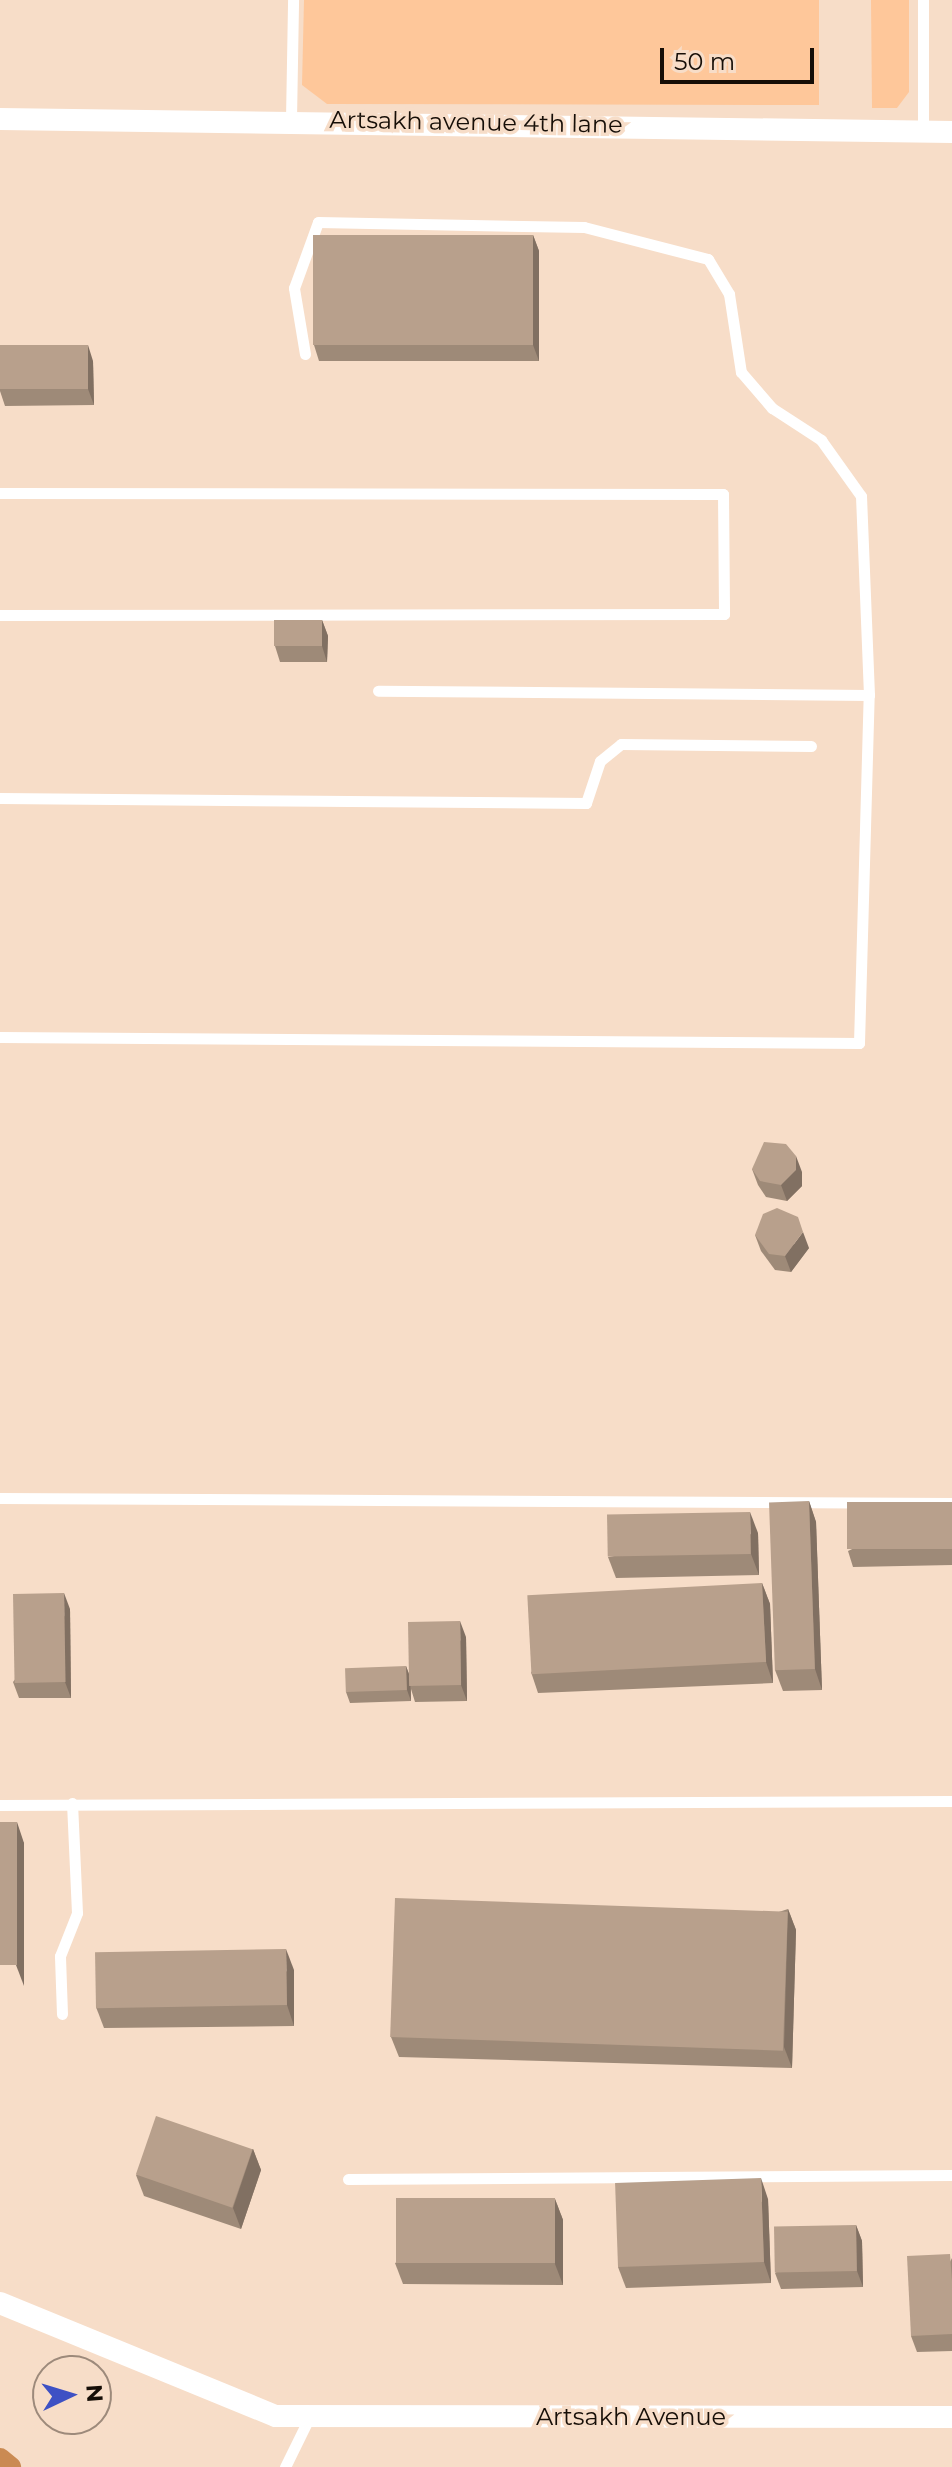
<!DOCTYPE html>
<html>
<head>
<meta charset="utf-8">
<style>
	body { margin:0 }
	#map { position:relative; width:952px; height:2467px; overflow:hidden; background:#f7ddc8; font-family:Montserrat,sans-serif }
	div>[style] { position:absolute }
	.green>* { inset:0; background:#fec79a }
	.canal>* { height:22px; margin:-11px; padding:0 11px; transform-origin:11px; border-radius:11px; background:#ca8a52 }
	.service>* { height:11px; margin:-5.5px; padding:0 5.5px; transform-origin:5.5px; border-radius:5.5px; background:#fff }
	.minor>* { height:22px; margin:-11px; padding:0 11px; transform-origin:11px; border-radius:11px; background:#fff }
	.wall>* { inset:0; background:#9e8a78; transform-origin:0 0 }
	.shaded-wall>* { inset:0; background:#817062 }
	.building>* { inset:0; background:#b8a08c; transform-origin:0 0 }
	span { translate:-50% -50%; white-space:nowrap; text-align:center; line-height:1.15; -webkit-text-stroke:7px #f7ddc8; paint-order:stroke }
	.street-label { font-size:24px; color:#160e07 }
	.north { position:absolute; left:32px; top:2355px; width:80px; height:80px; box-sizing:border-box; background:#f7ddc8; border:2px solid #9d8a7b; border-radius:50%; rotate:86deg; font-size:22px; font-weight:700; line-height:32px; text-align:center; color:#160e07 }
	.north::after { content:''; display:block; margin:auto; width:28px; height:36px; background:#3e51c4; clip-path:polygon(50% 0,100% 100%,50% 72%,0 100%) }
	.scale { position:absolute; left:660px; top:48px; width:154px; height:36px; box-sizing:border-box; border:4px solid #160e07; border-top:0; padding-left:10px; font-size:24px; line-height:28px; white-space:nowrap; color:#160e07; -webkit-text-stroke:6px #f7ddc8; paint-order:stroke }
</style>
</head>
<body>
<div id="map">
	<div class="green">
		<div style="clip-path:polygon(304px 0,819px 0,819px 105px,327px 104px,302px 85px)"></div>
		<div style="clip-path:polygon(871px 0,909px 0,909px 92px,897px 108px,872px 108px)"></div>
	</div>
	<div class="canal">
		<div style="left:0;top:2459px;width:13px;rotate:39deg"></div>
	</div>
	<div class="service">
		<div style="left:923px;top:0;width:127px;rotate:90deg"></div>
		<div style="left:291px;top:119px;width:119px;rotate:-89deg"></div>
		<div style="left:305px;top:354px;width:67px;rotate:-99.5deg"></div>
		<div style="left:294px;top:288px;width:70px;rotate:-70deg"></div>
		<div style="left:318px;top:222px;width:266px;rotate:1.1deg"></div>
		<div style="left:584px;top:227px;width:128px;rotate:14.5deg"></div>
		<div style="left:708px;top:259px;width:41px;rotate:59deg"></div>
		<div style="left:729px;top:294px;width:79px;rotate:81.3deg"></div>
		<div style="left:741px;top:372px;width:48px;rotate:49.3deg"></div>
		<div style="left:772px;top:408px;width:59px;rotate:33.1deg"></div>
		<div style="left:821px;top:440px;width:69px;rotate:54.5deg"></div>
		<div style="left:861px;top:496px;width:199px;rotate:87.7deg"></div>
		<div style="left:0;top:493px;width:723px;rotate:0.08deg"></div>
		<div style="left:723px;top:494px;width:120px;rotate:89.5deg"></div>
		<div style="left:724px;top:614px;width:724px;rotate:179.92deg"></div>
		<div style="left:0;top:798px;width:586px;rotate:0.49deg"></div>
		<div style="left:586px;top:803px;width:44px;rotate:-71.6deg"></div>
		<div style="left:600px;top:761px;width:27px;rotate:-39deg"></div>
		<div style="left:621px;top:744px;width:190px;rotate:0.6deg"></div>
		<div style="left:0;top:1037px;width:859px;rotate:0.4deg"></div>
		<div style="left:859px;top:1043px;width:348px;rotate:-88.4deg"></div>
		<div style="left:869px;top:695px;width:491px;rotate:-179.5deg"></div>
		<div style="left:0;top:1498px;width:952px;rotate:0.3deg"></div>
		<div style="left:0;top:1805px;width:952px;rotate:-0.24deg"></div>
		<div style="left:62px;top:2014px;width:58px;rotate:-92deg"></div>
		<div style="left:60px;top:1956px;width:46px;rotate:-68.4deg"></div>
		<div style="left:77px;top:1913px;width:110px;rotate:-92.6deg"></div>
		<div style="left:348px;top:2179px;width:604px;rotate:-0.38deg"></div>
		<div style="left:285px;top:2467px;width:57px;rotate:-63.9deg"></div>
	</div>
	<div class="minor">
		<div style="left:0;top:119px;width:952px;rotate:0.78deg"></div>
		<div style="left:0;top:2303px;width:298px;rotate:22.3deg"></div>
		<div style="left:276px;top:2416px;width:676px;rotate:0.08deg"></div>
	</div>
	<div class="wall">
		<div style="clip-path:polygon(533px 235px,539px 251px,539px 361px,319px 361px,314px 345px)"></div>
		<div style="clip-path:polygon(0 347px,93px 361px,94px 405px,5px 406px,0 391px)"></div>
		<div style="clip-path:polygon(322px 620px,328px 636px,327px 662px,280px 662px,275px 646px)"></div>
		<div style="clip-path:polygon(752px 1169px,802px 1172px,802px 1186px,787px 1201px,766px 1197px,758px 1185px)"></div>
		<div style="clip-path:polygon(755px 1235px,809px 1248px,791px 1272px,775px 1270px,761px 1251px)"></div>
		<div style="clip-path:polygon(809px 1501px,816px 1522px,822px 1690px,783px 1691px,775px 1670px)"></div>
		<div style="clip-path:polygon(952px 1502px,952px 1565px,853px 1567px,848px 1551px)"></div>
		<div style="clip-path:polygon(758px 1533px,759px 1575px,616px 1578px,608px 1557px)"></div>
		<div style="clip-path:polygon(762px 1583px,770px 1604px,773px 1683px,538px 1693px,531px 1672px)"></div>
		<div style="clip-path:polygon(70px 1609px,71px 1698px,19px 1698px,13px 1682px)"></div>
		<div style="clip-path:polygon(466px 1637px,467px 1701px,415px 1702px,411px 1689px,411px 1701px,350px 1703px,346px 1692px,406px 1666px,409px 1674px)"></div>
		<div style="left:0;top:1822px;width:32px;height:164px;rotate:41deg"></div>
		<div style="clip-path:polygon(788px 1909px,796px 1930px,792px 2068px,399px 2057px,391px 2037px)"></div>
		<div style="clip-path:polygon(294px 1970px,294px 2026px,104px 2028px,96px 2007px)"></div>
		<div style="clip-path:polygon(253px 2149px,261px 2170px,241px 2229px,144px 2196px,136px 2175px)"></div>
		<div style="clip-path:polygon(555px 2199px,563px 2220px,563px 2285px,403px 2284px,395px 2263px)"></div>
		<div style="clip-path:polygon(768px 2199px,771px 2283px,626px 2288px,618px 2267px)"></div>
		<div style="clip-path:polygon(856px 2225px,862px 2241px,863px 2287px,781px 2289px,775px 2273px)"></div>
		<div style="clip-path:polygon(952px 2258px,952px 2351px,917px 2352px,911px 2336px)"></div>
	</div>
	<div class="shaded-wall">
		<div style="clip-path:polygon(533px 235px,539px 251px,539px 361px,533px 345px)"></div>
		<div style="clip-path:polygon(88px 345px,93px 361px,94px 405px,88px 389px)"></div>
		<div style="clip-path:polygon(322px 620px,328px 636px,327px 662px,322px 646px)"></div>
		<div style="clip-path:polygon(796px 1156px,802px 1172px,802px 1186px,787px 1201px,781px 1185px)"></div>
		<div style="clip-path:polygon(803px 1232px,809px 1248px,791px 1272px,785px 1256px)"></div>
		<div style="clip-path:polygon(809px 1501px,816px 1522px,822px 1690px,815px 1669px)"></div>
		<div style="clip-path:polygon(750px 1512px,758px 1533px,759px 1575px,751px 1554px)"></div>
		<div style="clip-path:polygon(762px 1583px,770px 1604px,773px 1683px,766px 1662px)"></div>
		<div style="clip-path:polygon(64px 1593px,70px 1609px,71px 1698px,65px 1682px)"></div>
		<div style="clip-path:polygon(460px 1621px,466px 1637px,467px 1701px,461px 1685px)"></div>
		<div style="clip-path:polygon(406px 1666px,410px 1677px,411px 1701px,407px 1690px)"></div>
		<div style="clip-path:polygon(17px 1822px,24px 1843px,24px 1986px,16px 1965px)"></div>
		<div style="clip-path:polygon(788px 1909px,796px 1930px,792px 2068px,784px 2047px)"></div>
		<div style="clip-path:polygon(286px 1949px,294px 1970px,294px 2026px,287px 2005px)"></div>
		<div style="clip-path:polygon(253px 2149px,261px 2170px,241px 2229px,233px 2208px)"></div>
		<div style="clip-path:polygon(761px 2178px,768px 2199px,771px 2283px,764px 2262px)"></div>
		<div style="clip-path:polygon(555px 2199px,563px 2220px,563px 2285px,555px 2264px)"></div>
		<div style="clip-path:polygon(856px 2225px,862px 2241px,863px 2287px,857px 2271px)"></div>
	</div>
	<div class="building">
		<div style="left:313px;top:235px;width:220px;height:110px"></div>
		<div style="left:88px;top:345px;width:44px;height:88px;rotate:90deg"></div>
		<div style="left:274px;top:620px;width:48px;height:26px"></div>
		<div style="clip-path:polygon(764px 1142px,786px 1144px,796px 1156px,796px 1170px,781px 1185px,760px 1181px,752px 1169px)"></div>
		<div style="clip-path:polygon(777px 1208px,798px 1217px,803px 1232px,785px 1256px,769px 1254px,755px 1235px,763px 1214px)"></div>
		<div style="left:809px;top:1501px;width:168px;height:40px;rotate:88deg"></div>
		<div style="left:952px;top:1502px;width:47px;height:105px;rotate:90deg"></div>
		<div style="left:750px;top:1512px;width:42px;height:143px;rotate:89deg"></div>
		<div style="left:762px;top:1583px;width:79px;height:235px;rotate:87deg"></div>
		<div style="left:64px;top:1593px;width:89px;height:51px;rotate:89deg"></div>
		<div style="left:460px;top:1621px;width:64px;height:52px;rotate:89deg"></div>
		<div style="left:406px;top:1666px;width:24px;height:61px;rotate:88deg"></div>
		<div style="left:0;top:1822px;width:17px;height:143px"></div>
		<div style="left:395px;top:1898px;width:393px;height:139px;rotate:2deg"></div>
		<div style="left:286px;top:1949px;width:56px;height:191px;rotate:89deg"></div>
		<div style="left:156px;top:2116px;width:102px;height:62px;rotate:19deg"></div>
		<div style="left:761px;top:2178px;width:84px;height:146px;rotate:88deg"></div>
		<div style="left:396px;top:2198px;width:159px;height:65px"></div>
		<div style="left:856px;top:2225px;width:46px;height:82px;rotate:89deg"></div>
		<div style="clip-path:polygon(950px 2254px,952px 2281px,952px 2334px,911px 2336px,907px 2256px)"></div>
	</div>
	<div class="street-label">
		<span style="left:476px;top:122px;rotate:1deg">Artsakh avenue 4th lane</span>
		<span style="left:631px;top:2417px">Artsakh Avenue</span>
	</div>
	<div class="north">N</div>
	<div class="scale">50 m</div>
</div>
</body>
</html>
